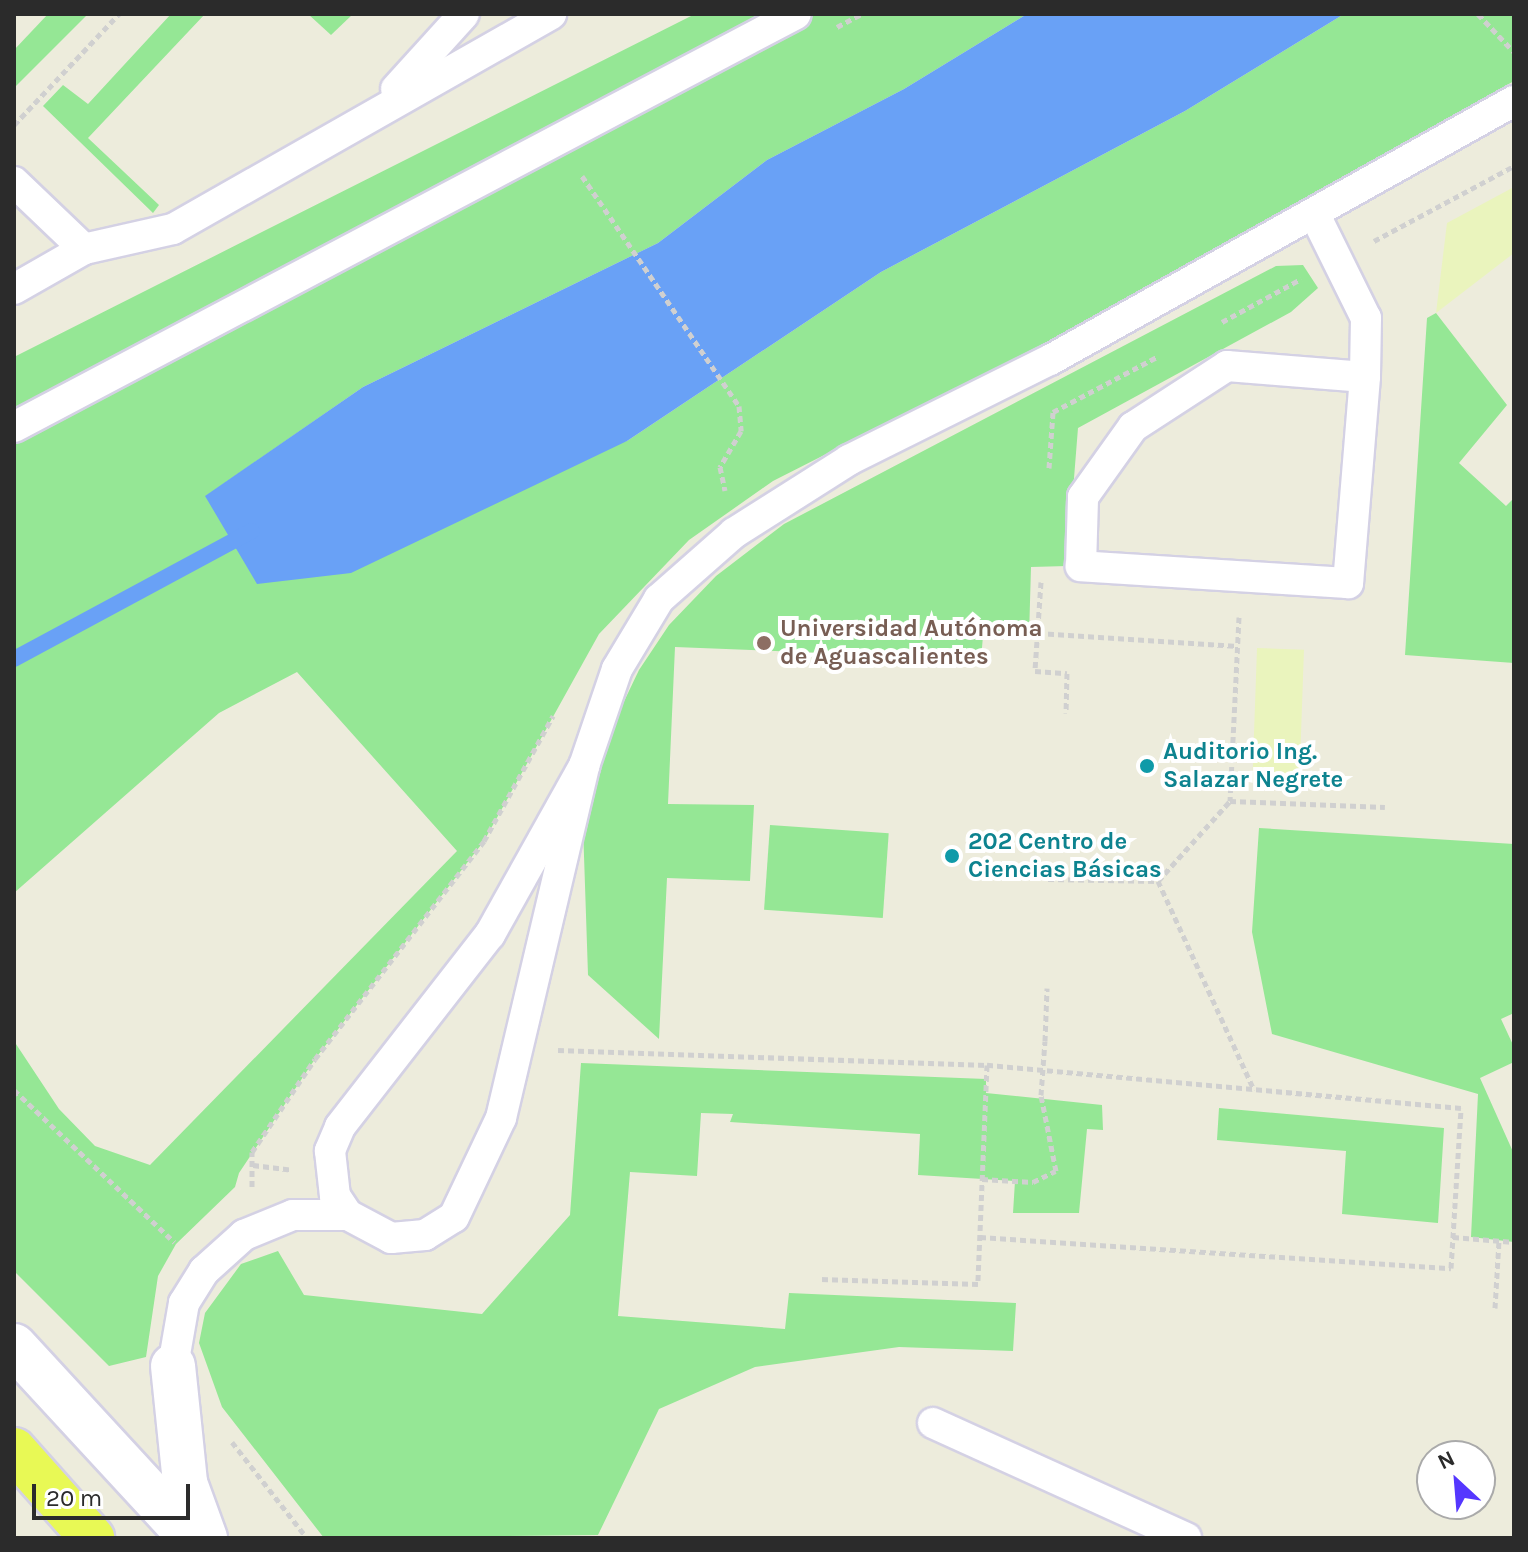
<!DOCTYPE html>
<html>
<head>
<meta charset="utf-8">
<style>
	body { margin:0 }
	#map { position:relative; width:1528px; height:1552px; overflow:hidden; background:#edecdc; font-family:Karla,sans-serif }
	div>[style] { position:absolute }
	.green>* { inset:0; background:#95e795; transform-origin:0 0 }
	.sand>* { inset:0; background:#eaf4bd; transform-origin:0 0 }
	.water>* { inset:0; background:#69a1f6 }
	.stream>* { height:16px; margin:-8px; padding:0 8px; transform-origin:8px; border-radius:8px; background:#69a1f6 }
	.path>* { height:5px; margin-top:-2.5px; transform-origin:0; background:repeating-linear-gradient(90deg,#d0d0d0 0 6px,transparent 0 10px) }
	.roads { filter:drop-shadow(2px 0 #d4d1e4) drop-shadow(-2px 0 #d4d1e4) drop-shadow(0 2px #d4d1e4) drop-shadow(0 -2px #d4d1e4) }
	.service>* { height:30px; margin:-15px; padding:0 15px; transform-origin:15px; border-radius:15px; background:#fff }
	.tertiary>* { height:44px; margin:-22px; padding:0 22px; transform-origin:22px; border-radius:22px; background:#fff }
	.primary>* { height:44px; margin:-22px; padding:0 22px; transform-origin:22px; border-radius:22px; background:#e8f955 }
	.path-bridge>* { height:5px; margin-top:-2.5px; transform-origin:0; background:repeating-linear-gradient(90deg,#d0d0d0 0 6px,transparent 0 10px) }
	.dots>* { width:22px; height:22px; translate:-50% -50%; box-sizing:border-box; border:4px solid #fff; border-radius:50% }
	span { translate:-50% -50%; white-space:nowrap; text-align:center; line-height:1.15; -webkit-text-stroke:8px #fff; paint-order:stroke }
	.education-label { font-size:24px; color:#785e54; font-weight:700 }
	.left { translate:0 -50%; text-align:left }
	.culture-label { font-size:24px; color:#0d838f; font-weight:700 }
	.frame { position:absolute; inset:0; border:16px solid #2b2b2b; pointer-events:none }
	.north { position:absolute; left:1416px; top:1440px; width:80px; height:80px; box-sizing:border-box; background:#fff; border:2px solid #aaa; border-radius:50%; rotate:334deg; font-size:22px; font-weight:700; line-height:32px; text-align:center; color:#2b2b2b }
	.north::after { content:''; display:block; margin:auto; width:28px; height:36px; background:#5537ff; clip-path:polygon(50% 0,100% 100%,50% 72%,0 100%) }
	.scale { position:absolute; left:32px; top:1484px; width:158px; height:36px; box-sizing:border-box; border:4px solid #2b2b2b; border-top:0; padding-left:10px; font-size:24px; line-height:28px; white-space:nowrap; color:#2b2b2b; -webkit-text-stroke:6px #fff; paint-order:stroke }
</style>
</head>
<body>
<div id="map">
	<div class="green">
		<div style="clip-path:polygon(48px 14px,88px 14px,16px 86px,14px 50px)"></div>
		<div style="clip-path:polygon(171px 14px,205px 14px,88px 138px,159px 205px,153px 213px,43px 106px,63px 85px,88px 104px)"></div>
		<div style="clip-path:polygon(308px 14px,353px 14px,331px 35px)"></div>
		<div style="clip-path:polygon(695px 14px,1027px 14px,904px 89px,767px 160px,658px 243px,363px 387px,206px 496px,627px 441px,881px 272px,1185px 111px,1344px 14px,1514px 14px,1514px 81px,1116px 307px,773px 481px,689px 540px,599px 634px,484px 841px,315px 1059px,239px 1173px,235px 1187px,176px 1244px,158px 1276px,146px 1357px,109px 1366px,14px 1271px,14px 1041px,59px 1109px,95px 1146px,150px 1165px,457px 851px,297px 672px,219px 713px,14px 893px,14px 357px)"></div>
		<div style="clip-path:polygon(1303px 265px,1318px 288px,1291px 312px,1078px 428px,1067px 566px,1031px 567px,1029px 637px,983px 636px,981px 659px,675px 647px,668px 804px,754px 805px,750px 881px,667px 878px,659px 1039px,588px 975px,583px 826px,606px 739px,639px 670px,669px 625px,716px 576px,784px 524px,1276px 266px)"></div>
		<div style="clip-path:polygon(1436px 313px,1507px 405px,1459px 463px,1506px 506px,1514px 498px,1514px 663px,1405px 655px,1427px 318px)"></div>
		<div style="left:770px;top:825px;width:119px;height:85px;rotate:4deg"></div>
		<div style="clip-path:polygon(1259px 828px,1514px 844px,1514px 1013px,1501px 1019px,1514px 1047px,1514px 1062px,1480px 1078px,1514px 1154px,1514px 1242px,1471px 1237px,1478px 1094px,1272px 1034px,1252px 932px)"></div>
		<div style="clip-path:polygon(581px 1063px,986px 1079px,986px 1093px,1102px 1105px,1103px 1130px,1087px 1129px,1079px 1213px,1013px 1213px,1015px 1181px,918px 1175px,920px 1134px,730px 1122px,733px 1114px,701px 1113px,697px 1176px,630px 1172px,618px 1316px,785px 1329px,789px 1293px,1016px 1303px,1013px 1351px,899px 1347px,755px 1367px,659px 1409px,598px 1535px,324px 1538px,222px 1407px,199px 1343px,205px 1313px,241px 1264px,278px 1251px,304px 1295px,482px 1314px,570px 1215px)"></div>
		<div style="clip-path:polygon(1219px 1108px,1444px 1128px,1438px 1223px,1342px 1214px,1346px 1151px,1217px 1140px)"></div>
	</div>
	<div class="sand">
		<div style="clip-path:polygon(1514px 187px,1514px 253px,1436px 313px,1447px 223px)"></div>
		<div style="left:1257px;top:648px;width:47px;height:134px;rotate:2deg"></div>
	</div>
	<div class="water">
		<div style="clip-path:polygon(1027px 14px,1344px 14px,1185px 111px,881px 272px,627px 441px,351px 573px,257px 584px,205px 496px,363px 387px,658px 243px,767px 160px,904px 89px)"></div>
	</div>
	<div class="stream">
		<div style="left:14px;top:659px;width:270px;rotate:-28.3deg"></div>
	</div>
	<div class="path">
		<div style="left:1478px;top:14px;width:52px;rotate:46.5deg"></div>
		<div style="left:837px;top:27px;width:27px;rotate:-28deg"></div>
		<div style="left:14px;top:125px;width:153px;rotate:-46.6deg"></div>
		<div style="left:582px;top:176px;width:278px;rotate:55.7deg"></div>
		<div style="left:739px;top:406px;width:25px;rotate:85deg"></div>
		<div style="left:741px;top:431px;width:42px;rotate:120.3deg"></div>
		<div style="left:720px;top:467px;width:24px;rotate:78deg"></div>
		<div style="left:1374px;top:241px;width:159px;rotate:-28.2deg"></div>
		<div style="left:1222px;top:322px;width:90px;rotate:-28.6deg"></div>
		<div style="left:1049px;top:468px;width:56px;rotate:-85.9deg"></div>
		<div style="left:1053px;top:412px;width:118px;rotate:-27.9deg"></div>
		<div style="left:1041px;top:582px;width:89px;rotate:93.9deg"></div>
		<div style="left:1035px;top:671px;width:32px;rotate:4deg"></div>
		<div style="left:1067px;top:673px;width:40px;rotate:91.4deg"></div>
		<div style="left:1239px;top:617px;width:184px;rotate:92.8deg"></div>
		<div style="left:1230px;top:801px;width:155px;rotate:2.2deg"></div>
		<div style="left:1038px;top:633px;width:200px;rotate:3.7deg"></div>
		<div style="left:1048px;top:879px;width:110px;rotate:1deg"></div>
		<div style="left:1158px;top:881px;width:108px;rotate:-48deg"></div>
		<div style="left:1158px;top:881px;width:230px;rotate:65.3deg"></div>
		<div style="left:1045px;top:1041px;width:53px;rotate:-87.8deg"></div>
		<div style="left:558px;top:1050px;width:429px;rotate:2deg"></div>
		<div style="left:987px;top:1065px;width:219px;rotate:92.4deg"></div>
		<div style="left:978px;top:1284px;width:158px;rotate:-178.2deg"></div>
		<div style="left:14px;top:1090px;width:221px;rotate:43.5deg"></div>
		<div style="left:253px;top:1165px;width:39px;rotate:7deg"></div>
		<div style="left:982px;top:1179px;width:51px;rotate:3.4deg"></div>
		<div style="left:1033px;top:1182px;width:25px;rotate:-26deg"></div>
		<div style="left:1056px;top:1171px;width:77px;rotate:-101.2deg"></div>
		<div style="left:252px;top:1187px;width:35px;rotate:-90deg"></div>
		<div style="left:252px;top:1152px;width:112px;rotate:-55.9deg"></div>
		<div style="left:315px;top:1059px;width:276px;rotate:-52.2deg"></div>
		<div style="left:484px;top:841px;width:143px;rotate:-61.1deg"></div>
		<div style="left:980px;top:1237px;width:472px;rotate:3.8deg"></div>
		<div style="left:1451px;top:1268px;width:160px;rotate:-86.4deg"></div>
		<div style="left:1461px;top:1108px;width:476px;rotate:-174.8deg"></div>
		<div style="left:1453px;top:1237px;width:61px;rotate:4.7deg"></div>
		<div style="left:1495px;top:1308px;width:68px;rotate:-86.6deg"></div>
		<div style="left:232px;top:1442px;width:122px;rotate:52deg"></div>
	</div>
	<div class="roads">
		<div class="service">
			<div style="left:396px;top:89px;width:101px;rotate:-47.8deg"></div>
			<div style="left:14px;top:182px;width:97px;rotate:43.7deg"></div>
			<div style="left:1314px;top:213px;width:117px;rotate:63.7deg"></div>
			<div style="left:1366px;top:318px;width:59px;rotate:91deg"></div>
			<div style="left:1365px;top:377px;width:207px;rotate:94.7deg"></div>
			<div style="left:1348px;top:583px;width:268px;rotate:-176.4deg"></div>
			<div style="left:1081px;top:566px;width:69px;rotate:-88.3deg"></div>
			<div style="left:1083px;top:497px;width:86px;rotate:-54.5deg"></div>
			<div style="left:1133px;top:427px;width:112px;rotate:-33deg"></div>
			<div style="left:1227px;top:366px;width:138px;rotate:4.6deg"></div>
			<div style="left:14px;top:289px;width:81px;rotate:-29.7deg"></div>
			<div style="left:84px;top:249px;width:91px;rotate:-12.7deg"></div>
			<div style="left:173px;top:229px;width:435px;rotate:-29.6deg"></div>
			<div style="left:14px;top:427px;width:884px;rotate:-27.84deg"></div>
			<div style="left:584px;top:766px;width:193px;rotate:119.2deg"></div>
			<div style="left:490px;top:934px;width:244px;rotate:127.9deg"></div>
			<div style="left:340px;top:1127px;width:26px;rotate:113deg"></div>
			<div style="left:330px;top:1151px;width:45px;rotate:83.7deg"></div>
			<div style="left:335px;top:1196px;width:23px;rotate:56deg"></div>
			<div style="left:348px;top:1215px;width:49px;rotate:28.1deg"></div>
			<div style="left:391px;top:1238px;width:34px;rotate:-5deg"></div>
			<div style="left:425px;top:1235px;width:34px;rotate:-32deg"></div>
			<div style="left:454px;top:1217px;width:110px;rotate:-64.6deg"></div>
			<div style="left:501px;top:1118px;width:362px;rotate:-76.7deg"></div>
			<div style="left:584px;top:766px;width:102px;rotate:-71.2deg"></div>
			<div style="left:617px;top:669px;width:82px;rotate:-59deg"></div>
			<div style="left:659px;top:599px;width:100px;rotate:-41.3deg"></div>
			<div style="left:734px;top:533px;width:136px;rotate:-32.4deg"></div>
			<div style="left:849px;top:460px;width:225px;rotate:-26.5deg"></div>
			<div style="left:1050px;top:360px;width:531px;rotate:-29.17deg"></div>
			<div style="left:173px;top:1366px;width:64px;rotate:-80.1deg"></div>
			<div style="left:184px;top:1303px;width:38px;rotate:-58deg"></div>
			<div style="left:204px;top:1271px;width:54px;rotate:-42deg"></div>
			<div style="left:244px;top:1235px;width:53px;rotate:-22.2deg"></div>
			<div style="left:293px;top:1215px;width:55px"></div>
			<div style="left:933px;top:1423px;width:278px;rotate:24.4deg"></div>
		</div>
		<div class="tertiary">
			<div style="left:14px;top:1346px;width:261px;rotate:47.3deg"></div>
			<div style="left:173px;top:1366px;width:118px;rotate:84.1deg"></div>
			<div style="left:185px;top:1483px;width:59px;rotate:70deg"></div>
		</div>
		<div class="primary">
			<div style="left:14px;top:1450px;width:118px;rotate:48.4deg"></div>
		</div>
	</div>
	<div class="path-bridge">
		<div style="left:1041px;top:1095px;width:54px;rotate:-85.8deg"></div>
	</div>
	<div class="dots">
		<div style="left:764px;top:643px;background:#8d6e63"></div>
		<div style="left:1147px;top:766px;background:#0f9aa8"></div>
		<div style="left:952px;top:856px;background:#0f9aa8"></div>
	</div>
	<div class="education-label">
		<span class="left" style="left:780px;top:643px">Universidad Autónoma<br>de Aguascalientes</span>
	</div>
	<div class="culture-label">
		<span class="left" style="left:1163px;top:766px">Auditorio Ing.<br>Salazar Negrete</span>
		<span class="left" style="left:968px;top:856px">202 Centro de<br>Ciencias Básicas</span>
	</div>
	<div class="frame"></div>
	<div class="north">N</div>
	<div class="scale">20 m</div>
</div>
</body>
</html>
